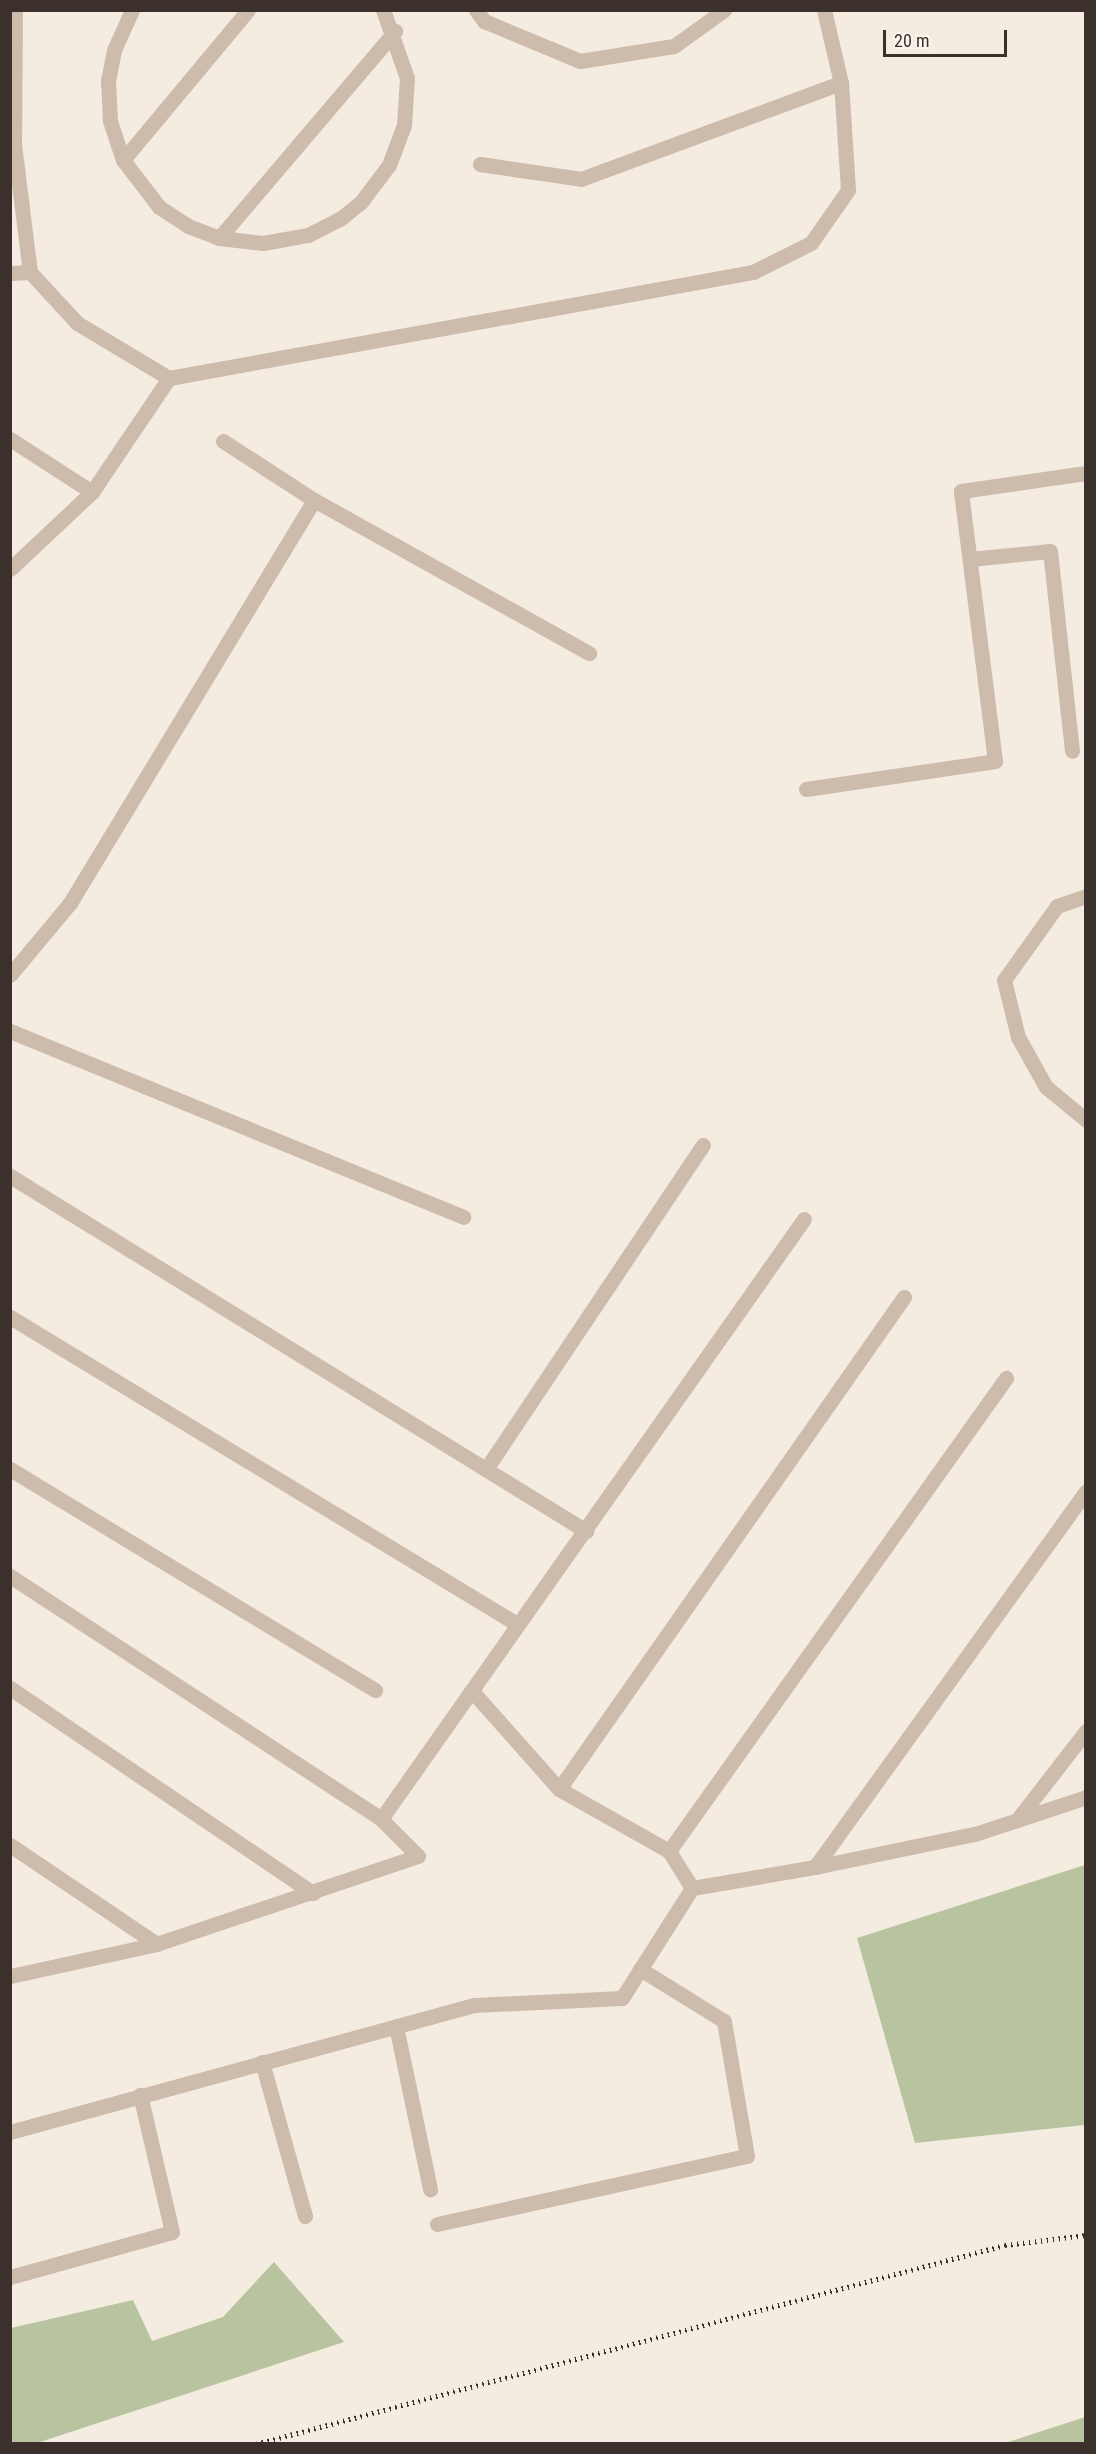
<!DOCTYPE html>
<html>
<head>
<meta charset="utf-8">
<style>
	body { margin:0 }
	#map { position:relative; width:1096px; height:2454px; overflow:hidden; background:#f4ebe1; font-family:"Roboto Condensed",sans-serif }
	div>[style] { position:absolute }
	.green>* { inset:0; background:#b8c4a0 }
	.service>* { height:15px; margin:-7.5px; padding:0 7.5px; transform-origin:7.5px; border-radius:7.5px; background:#cdbbac }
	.rail>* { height:4.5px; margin-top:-2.25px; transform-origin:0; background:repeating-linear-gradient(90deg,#3b302b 0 1.5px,transparent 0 6px) }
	span { translate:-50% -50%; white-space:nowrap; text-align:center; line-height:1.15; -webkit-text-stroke:4.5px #fbf5ee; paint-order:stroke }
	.frame { position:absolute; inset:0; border:12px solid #3b302b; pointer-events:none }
	.scale { position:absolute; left:883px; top:30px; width:124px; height:27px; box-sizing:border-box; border:3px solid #3b302b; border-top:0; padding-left:8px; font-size:18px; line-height:21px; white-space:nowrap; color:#3b302b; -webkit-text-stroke:4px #fbf5ee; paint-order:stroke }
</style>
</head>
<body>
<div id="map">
	<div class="green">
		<div style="clip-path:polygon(1085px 1865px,1085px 2125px,915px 2143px,857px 1938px)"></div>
		<div style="clip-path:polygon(274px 2262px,344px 2342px,37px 2443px,11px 2443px,11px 2328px,133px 2300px,152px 2341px,223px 2317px)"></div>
		<div style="clip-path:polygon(1085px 2417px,1085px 2443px,1005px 2443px)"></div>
	</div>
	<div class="service">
		<div style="left:15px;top:10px;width:134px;rotate:90.4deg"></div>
		<div style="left:14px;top:144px;width:129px;rotate:82.9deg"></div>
		<div style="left:30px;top:272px;width:69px;rotate:47.3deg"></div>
		<div style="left:77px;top:323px;width:107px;rotate:30.9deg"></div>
		<div style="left:132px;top:10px;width:44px;rotate:114.2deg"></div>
		<div style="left:114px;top:50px;width:32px;rotate:101deg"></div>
		<div style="left:108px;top:81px;width:40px;rotate:87.1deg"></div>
		<div style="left:110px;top:121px;width:41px;rotate:71.6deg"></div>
		<div style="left:123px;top:160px;width:59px;rotate:52.5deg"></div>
		<div style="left:159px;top:207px;width:35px;rotate:33deg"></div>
		<div style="left:188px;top:226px;width:33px;rotate:21deg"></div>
		<div style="left:219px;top:238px;width:44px;rotate:6.5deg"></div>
		<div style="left:263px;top:243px;width:46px;rotate:-10.1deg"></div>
		<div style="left:308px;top:235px;width:36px;rotate:-27deg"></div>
		<div style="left:340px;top:219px;width:27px;rotate:-39deg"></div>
		<div style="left:361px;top:202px;width:46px;rotate:-52.9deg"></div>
		<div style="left:389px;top:165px;width:43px;rotate:-69.4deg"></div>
		<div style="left:404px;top:125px;width:47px;rotate:-86.3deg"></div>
		<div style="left:407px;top:78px;width:72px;rotate:-109.4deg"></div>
		<div style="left:476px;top:10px;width:14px;rotate:54deg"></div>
		<div style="left:484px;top:21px;width:104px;rotate:22.6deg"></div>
		<div style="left:580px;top:61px;width:95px;rotate:-9.1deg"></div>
		<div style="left:674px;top:46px;width:62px;rotate:-35.8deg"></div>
		<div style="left:123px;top:160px;width:195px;rotate:-50.2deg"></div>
		<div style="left:480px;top:164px;width:102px;rotate:8.4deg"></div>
		<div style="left:581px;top:179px;width:277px;rotate:-20.3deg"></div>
		<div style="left:219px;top:238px;width:272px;rotate:-49.6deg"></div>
		<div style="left:10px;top:273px;width:20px;rotate:-3deg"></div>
		<div style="left:10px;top:439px;width:98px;rotate:32.9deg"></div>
		<div style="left:223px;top:441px;width:108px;rotate:33deg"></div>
		<div style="left:314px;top:500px;width:315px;rotate:29.1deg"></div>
		<div style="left:970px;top:559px;width:80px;rotate:-5.7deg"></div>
		<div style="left:1050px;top:551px;width:201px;rotate:83.7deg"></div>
		<div style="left:10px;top:569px;width:112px;rotate:-43.2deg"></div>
		<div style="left:92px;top:492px;width:138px;rotate:-56deg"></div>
		<div style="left:169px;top:378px;width:594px;rotate:-10.29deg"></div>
		<div style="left:753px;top:272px;width:65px;rotate:-26.6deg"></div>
		<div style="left:811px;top:243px;width:65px;rotate:-55.1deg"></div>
		<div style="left:848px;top:190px;width:107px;rotate:-93.7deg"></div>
		<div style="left:841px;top:83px;width:75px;rotate:-103.1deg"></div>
		<div style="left:806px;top:789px;width:191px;rotate:-8.4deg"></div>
		<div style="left:995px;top:761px;width:272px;rotate:-97.2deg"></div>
		<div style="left:961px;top:491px;width:126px;rotate:-8.2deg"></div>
		<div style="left:1086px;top:896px;width:31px;rotate:161deg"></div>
		<div style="left:1057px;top:906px;width:91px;rotate:125.6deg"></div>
		<div style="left:1004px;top:980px;width:59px;rotate:76.2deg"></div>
		<div style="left:1018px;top:1037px;width:57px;rotate:60.8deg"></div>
		<div style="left:1046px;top:1087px;width:52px;rotate:39.5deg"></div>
		<div style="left:10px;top:975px;width:94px;rotate:-50.2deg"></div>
		<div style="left:70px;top:903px;width:471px;rotate:-58.8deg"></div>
		<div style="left:10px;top:1031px;width:490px;rotate:22.3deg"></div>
		<div style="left:10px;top:1176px;width:677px;rotate:31.65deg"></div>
		<div style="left:10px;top:1317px;width:593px;rotate:31.2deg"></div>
		<div style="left:10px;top:1469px;width:427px;rotate:31.2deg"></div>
		<div style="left:486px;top:1469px;width:390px;rotate:-56.2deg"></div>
		<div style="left:10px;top:1576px;width:443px;rotate:33.2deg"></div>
		<div style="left:381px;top:1819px;width:52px;rotate:45deg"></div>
		<div style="left:418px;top:1856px;width:275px;rotate:161.4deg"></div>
		<div style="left:157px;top:1944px;width:150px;rotate:167.7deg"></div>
		<div style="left:10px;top:1688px;width:366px;rotate:34.1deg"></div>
		<div style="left:559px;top:1789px;width:601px;rotate:-54.96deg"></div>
		<div style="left:381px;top:1819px;width:734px;rotate:-54.82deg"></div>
		<div style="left:1017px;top:1820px;width:113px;rotate:-52.2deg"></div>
		<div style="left:10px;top:1845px;width:177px;rotate:34deg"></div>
		<div style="left:669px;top:1851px;width:581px;rotate:-54.53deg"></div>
		<div style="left:815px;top:1867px;width:163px;rotate:-11.7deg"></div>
		<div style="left:975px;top:1834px;width:117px;rotate:-18.4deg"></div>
		<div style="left:692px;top:1888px;width:125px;rotate:-9.7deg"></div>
		<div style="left:815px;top:1867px;width:463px;rotate:-54.2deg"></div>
		<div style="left:396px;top:2026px;width:167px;rotate:78.2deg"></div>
		<div style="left:262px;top:2062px;width:160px;rotate:74.4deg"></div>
		<div style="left:10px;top:2132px;width:481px;rotate:-15.3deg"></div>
		<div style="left:474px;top:2005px;width:148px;rotate:-2.7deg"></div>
		<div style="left:622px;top:1998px;width:130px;rotate:-57.5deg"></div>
		<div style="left:692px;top:1888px;width:44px;rotate:-121.9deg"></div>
		<div style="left:669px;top:1851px;width:126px;rotate:-150.6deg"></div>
		<div style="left:559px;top:1789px;width:132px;rotate:-131.6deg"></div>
		<div style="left:437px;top:2224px;width:317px;rotate:-12.4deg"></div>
		<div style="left:747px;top:2156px;width:137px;rotate:-99.7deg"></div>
		<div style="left:724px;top:2021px;width:99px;rotate:-148.2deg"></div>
		<div style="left:10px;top:2277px;width:168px;rotate:-15.5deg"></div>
		<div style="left:172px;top:2232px;width:141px;rotate:-103.1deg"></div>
	</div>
	<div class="rail">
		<div style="left:256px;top:2444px;width:775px;rotate:-14.88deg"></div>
		<div style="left:1005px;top:2245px;width:82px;rotate:-7deg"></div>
	</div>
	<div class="frame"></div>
	<div class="scale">20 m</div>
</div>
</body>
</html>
